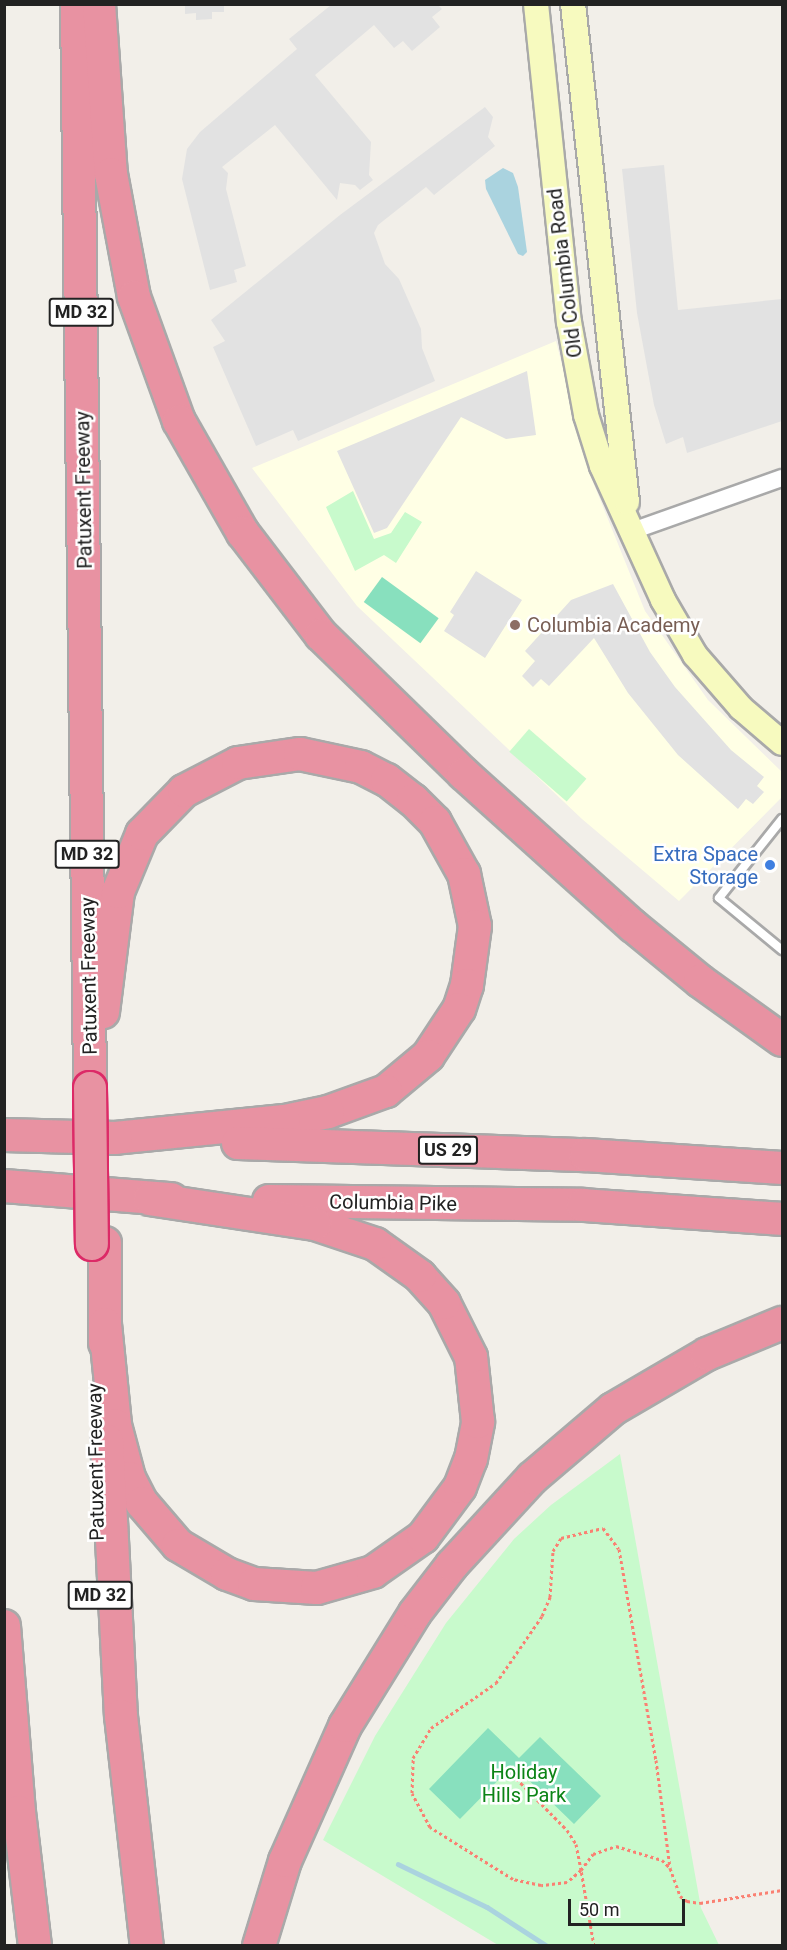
<!DOCTYPE html>
<html>
<head>
<meta charset="utf-8">
<style>
	body { margin:0 }
	#map { position:relative; width:787px; height:1950px; overflow:hidden; background:#f2efe9; font-family:Roboto,sans-serif }
	div>[style] { position:absolute }
	.education>* { inset:0; background:#ffffe5 }
	.park>* { inset:0; background:#c8facc; transform-origin:0 0 }
	.pitch>* { inset:0; background:#88e0be; transform-origin:0 0 }
	.parking>* { inset:0; background:#e2e2e2 }
	.water>* { inset:0; background:#aad3df }
	.stream>* { height:4.5px; margin:-2.25px; padding:0 2.25px; transform-origin:2.25px; border-radius:2.25px; background:#aad3df }
	.path>* { height:3px; margin-top:-1.5px; transform-origin:0; background:repeating-linear-gradient(90deg,#fa8072 0 3px,transparent 0 6px) }
	.roads { filter:drop-shadow(2px 0 #a9a9a9) drop-shadow(-2px 0 #a9a9a9) drop-shadow(0 2px #a9a9a9) drop-shadow(0 -2px #a9a9a9) }
	.lane>* { height:8px; margin:-4px; padding:0 4px; transform-origin:4px; border-radius:4px; background:#fff }
	.street>* { height:16px; margin:-8px; padding:0 8px; transform-origin:8px; border-radius:8px; background:#fff }
	.secondary>* { height:24px; margin:-12px; padding:0 12px; transform-origin:12px; border-radius:12px; background:#f7fabf }
	.highway>* { height:32px; margin:-16px; padding:0 16px; transform-origin:16px; border-radius:16px; background:#e892a2 }
	.bridges { filter:drop-shadow(2px 0 #dc2a67) drop-shadow(-2px 0 #dc2a67) drop-shadow(0 2px #dc2a67) drop-shadow(0 -2px #dc2a67) }
	.highway-bridge>* { height:32px; margin:-16px; padding:0 16px; transform-origin:16px; border-radius:16px; background:#e892a2 }
	.dots>* { width:16px; height:16px; translate:-50% -50%; box-sizing:border-box; border:3px solid #fff; border-radius:50% }
	span { translate:-50% -50%; white-space:nowrap; text-align:center; line-height:1.15; -webkit-text-stroke:5px #fff; paint-order:stroke }
	.shield-label span { padding:2px 4px; background:#fff; border:2px solid; border-radius:4px; -webkit-text-stroke-width:0 }
	.shield-label { font-size:18px; color:#222; font-weight:700 }
	.street-label { font-size:20px; color:#222 }
	.education-label { font-size:20px; color:#785e54 }
	.left { translate:0 -50%; text-align:left }
	.shop-label { font-size:20px; color:#366cbe }
	.right { translate:-100% -50%; text-align:right }
	.park-label { font-size:20px; color:#0c8416 }
	.frame { position:absolute; inset:0; border:6px solid #222; pointer-events:none }
	.scale { position:absolute; left:568px; top:1899px; width:117px; height:27px; box-sizing:border-box; border:3px solid #222; border-top:0; padding-left:8px; font-size:18px; line-height:21px; white-space:nowrap; color:#222; -webkit-text-stroke:4px #fff; paint-order:stroke }
</style>
</head>
<body>
<div id="map">
	<div class="education">
		<div style="clip-path:polygon(556px 341px,589px 472px,645px 611px,708px 700px,782px 772px,782px 797px,679px 901px,582px 819px,357px 606px,252px 468px)"></div>
	</div>
	<div class="park">
		<div style="clip-path:polygon(353px 491px,374px 539px,391px 533px,405px 512px,422px 522px,396px 563px,384px 555px,355px 571px,326px 507px)"></div>
		<div style="left:529px;top:729px;width:76px;height:30px;rotate:41deg"></div>
		<div style="clip-path:polygon(620px 1454px,701px 1908px,719px 1945px,498px 1945px,323px 1840px,375px 1736px,446px 1623px,514px 1539px,551px 1505px)"></div>
	</div>
	<div class="pitch">
		<div style="left:382px;top:577px;width:70px;height:31px;rotate:36deg"></div>
		<div style="clip-path:polygon(488px 1728px,519px 1758px,540px 1737px,601px 1796px,574px 1824px,513px 1765px,460px 1819px,429px 1789px)"></div>
	</div>
	<div class="parking">
		<div style="clip-path:polygon(185px 5px,224px 5px,224px 12px,212px 12px,212px 19px,196px 20px,196px 13px,185px 14px)"></div>
		<div style="clip-path:polygon(438px 5px,442px 9px,432px 17px,440px 27px,412px 51px,403px 41px,394px 48px,374px 25px,315px 75px,371px 142px,369px 175px,373px 180px,360px 190px,355px 185px,340px 183px,337px 200px,275px 125px,222px 167px,228px 173px,226px 189px,246px 266px,234px 270px,237px 282px,210px 290px,182px 179px,187px 149px,200px 132px,297px 49px,289px 39px,331px 5px)"></div>
		<div style="clip-path:polygon(485px 107px,493px 117px,488px 137px,495px 146px,434px 195px,426px 187px,378px 225px,374px 233px,385px 264px,399px 279px,421px 329px,422px 348px,435px 381px,298px 441px,293px 430px,256px 446px,213px 347px,225px 341px,211px 320px,340px 215px)"></div>
		<div style="clip-path:polygon(664px 165px,678px 310px,782px 299px,782px 421px,687px 453px,683px 437px,666px 444px,654px 405px,637px 313px,622px 169px)"></div>
		<div style="clip-path:polygon(527px 371px,536px 435px,506px 439px,461px 417px,387px 528px,374px 533px,337px 451px)"></div>
		<div style="clip-path:polygon(476px 571px,522px 600px,485px 658px,444px 631px,454px 615px,450px 612px)"></div>
		<div style="clip-path:polygon(613px 584px,650px 652px,675px 687px,731px 750px,764px 777px,757px 786px,764px 792px,753px 804px,746px 799px,738px 809px,678px 755px,628px 693px,594px 638px,549px 686px,541px 679px,533px 687px,522px 676px,535px 661px,525px 651px,571px 600px)"></div>
	</div>
	<div class="water">
		<div style="clip-path:polygon(503px 168px,513px 173px,518px 187px,527px 252px,523px 256px,518px 254px,486px 189px,485px 180px)"></div>
	</div>
	<div class="stream">
		<div style="left:398px;top:1864px;width:99px;rotate:25.8deg"></div>
		<div style="left:487px;top:1907px;width:72px;rotate:33deg"></div>
	</div>
	<div class="path">
		<div style="left:508px;top:1770px;width:84px;rotate:45.5deg"></div>
		<div style="left:567px;top:1830px;width:17px;rotate:57deg"></div>
		<div style="left:576px;top:1844px;width:26px;rotate:79deg"></div>
		<div style="left:581px;top:1870px;width:18px;rotate:139deg"></div>
		<div style="left:567px;top:1882px;width:26px;rotate:173deg"></div>
		<div style="left:541px;top:1885px;width:29px;rotate:-168deg"></div>
		<div style="left:513px;top:1879px;width:98px;rotate:-147.9deg"></div>
		<div style="left:430px;top:1827px;width:38px;rotate:-118deg"></div>
		<div style="left:412px;top:1793px;width:35px;rotate:-88deg"></div>
		<div style="left:413px;top:1758px;width:35px;rotate:-59deg"></div>
		<div style="left:431px;top:1728px;width:79px;rotate:-34.7deg"></div>
		<div style="left:496px;top:1683px;width:81px;rotate:-55.5deg"></div>
		<div style="left:542px;top:1616px;width:21px;rotate:-67deg"></div>
		<div style="left:550px;top:1597px;width:46px;rotate:-86.3deg"></div>
		<div style="left:553px;top:1551px;width:15px;rotate:-58deg"></div>
		<div style="left:561px;top:1538px;width:43px;rotate:-13.4deg"></div>
		<div style="left:603px;top:1528px;width:26px;rotate:53deg"></div>
		<div style="left:619px;top:1549px;width:214px;rotate:80.1deg"></div>
		<div style="left:656px;top:1760px;width:109px;rotate:82.6deg"></div>
		<div style="left:594px;top:1946px;width:77px;rotate:-99.7deg"></div>
		<div style="left:581px;top:1870px;width:20px;rotate:-53deg"></div>
		<div style="left:593px;top:1854px;width:24px;rotate:-19deg"></div>
		<div style="left:616px;top:1846px;width:48px;rotate:16.9deg"></div>
		<div style="left:662px;top:1860px;width:11px;rotate:45deg"></div>
		<div style="left:670px;top:1868px;width:30px;rotate:70deg"></div>
		<div style="left:680px;top:1896px;width:9px;rotate:36deg"></div>
		<div style="left:687px;top:1901px;width:13px;rotate:9deg"></div>
		<div style="left:700px;top:1903px;width:83px;rotate:-9deg"></div>
	</div>
	<div class="roads">
		<div class="lane">
			<div style="left:782px;top:819px;width:101px;rotate:128.6deg"></div>
			<div style="left:719px;top:898px;width:82px;rotate:39.5deg"></div>
		</div>
		<div class="street">
			<div style="left:632px;top:531px;width:159px;rotate:-19.5deg"></div>
		</div>
		<div class="secondary">
			<div style="left:536px;top:4px;width:320px;rotate:84.1deg"></div>
			<div style="left:569px;top:322px;width:95px;rotate:79.6deg"></div>
			<div style="left:586px;top:415px;width:53px;rotate:72.6deg"></div>
			<div style="left:602px;top:466px;width:147px;rotate:65.5deg"></div>
			<div style="left:663px;top:600px;width:64px;rotate:59.8deg"></div>
			<div style="left:695px;top:655px;width:70px;rotate:49deg"></div>
			<div style="left:741px;top:708px;width:54px;rotate:40.5deg"></div>
			<div style="left:573px;top:4px;width:501px;rotate:83.81deg"></div>
		</div>
		<div class="highway">
			<div style="left:77px;top:4px;width:1084px;rotate:89.31deg"></div>
			<div style="left:99px;top:4px;width:170px;rotate:86deg"></div>
			<div style="left:111px;top:174px;width:125px;rotate:79.4deg"></div>
			<div style="left:134px;top:297px;width:132px;rotate:70.1deg"></div>
			<div style="left:179px;top:421px;width:129px;rotate:60.3deg"></div>
			<div style="left:243px;top:533px;width:128px;rotate:52.6deg"></div>
			<div style="left:321px;top:635px;width:199px;rotate:44.2deg"></div>
			<div style="left:464px;top:774px;width:227px;rotate:42deg"></div>
			<div style="left:633px;top:926px;width:87px;rotate:39.4deg"></div>
			<div style="left:700px;top:981px;width:101px;rotate:35.7deg"></div>
			<div style="left:103px;top:1012px;width:121px;rotate:-82.9deg"></div>
			<div style="left:118px;top:892px;width:63px;rotate:-67.5deg"></div>
			<div style="left:142px;top:834px;width:60px;rotate:-45.7deg"></div>
			<div style="left:184px;top:791px;width:61px;rotate:-27.4deg"></div>
			<div style="left:238px;top:763px;width:63px;rotate:-8.3deg"></div>
			<div style="left:300px;top:754px;width:62px;rotate:12deg"></div>
			<div style="left:361px;top:767px;width:29px;rotate:27deg"></div>
			<div style="left:387px;top:780px;width:33px;rotate:38deg"></div>
			<div style="left:413px;top:800px;width:31px;rotate:45deg"></div>
			<div style="left:435px;top:822px;width:60px;rotate:60.9deg"></div>
			<div style="left:464px;top:874px;width:53px;rotate:78.1deg"></div>
			<div style="left:475px;top:926px;width:60px;rotate:97.7deg"></div>
			<div style="left:467px;top:985px;width:25px;rotate:108deg"></div>
			<div style="left:459px;top:1009px;width:56px;rotate:123.4deg"></div>
			<div style="left:428px;top:1056px;width:55px;rotate:140.2deg"></div>
			<div style="left:386px;top:1091px;width:62px;rotate:160.1deg"></div>
			<div style="left:328px;top:1112px;width:45px;rotate:168.4deg"></div>
			<div style="left:284px;top:1121px;width:172px;rotate:174.3deg"></div>
			<div style="left:4px;top:1135px;width:112px;rotate:1.5deg"></div>
			<div style="left:238px;top:1143px;width:348px;rotate:2deg"></div>
			<div style="left:586px;top:1155px;width:196px;rotate:3.8deg"></div>
			<div style="left:4px;top:1186px;width:168px;rotate:4.5deg"></div>
			<div style="left:269px;top:1201px;width:314px;rotate:0.7deg"></div>
			<div style="left:583px;top:1205px;width:199px;rotate:4deg"></div>
			<div style="left:105px;top:1243px;width:100px;rotate:90deg"></div>
			<div style="left:105px;top:1324px;width:101px;rotate:84.3deg"></div>
			<div style="left:115px;top:1425px;width:55px;rotate:75.2deg"></div>
			<div style="left:129px;top:1478px;width:28px;rotate:63deg"></div>
			<div style="left:142px;top:1503px;width:55px;rotate:49.4deg"></div>
			<div style="left:178px;top:1545px;width:57px;rotate:30.6deg"></div>
			<div style="left:227px;top:1574px;width:29px;rotate:20deg"></div>
			<div style="left:254px;top:1584px;width:63px;rotate:3.6deg"></div>
			<div style="left:317px;top:1588px;width:58px;rotate:-15.9deg"></div>
			<div style="left:373px;top:1572px;width:61px;rotate:-35deg"></div>
			<div style="left:423px;top:1537px;width:62px;rotate:-53.5deg"></div>
			<div style="left:460px;top:1487px;width:30px;rotate:-69deg"></div>
			<div style="left:471px;top:1459px;width:38px;rotate:-79deg"></div>
			<div style="left:478px;top:1422px;width:65px;rotate:-96.1deg"></div>
			<div style="left:471px;top:1357px;width:60px;rotate:-116.6deg"></div>
			<div style="left:444px;top:1303px;width:36px;rotate:-132deg"></div>
			<div style="left:420px;top:1276px;width:55px;rotate:-144.6deg"></div>
			<div style="left:375px;top:1244px;width:63px;rotate:-161.6deg"></div>
			<div style="left:315px;top:1224px;width:167px;rotate:-171.4deg"></div>
			<div style="left:107px;top:1441px;width:275px;rotate:87.1deg"></div>
			<div style="left:121px;top:1716px;width:231px;rotate:83.6deg"></div>
			<div style="left:4px;top:1626px;width:187px;rotate:85.4deg"></div>
			<div style="left:19px;top:1812px;width:135px;rotate:83.2deg"></div>
			<div style="left:259px;top:1946px;width:89px;rotate:-73deg"></div>
			<div style="left:285px;top:1861px;width:148px;rotate:-66deg"></div>
			<div style="left:345px;top:1726px;width:133px;rotate:-58.2deg"></div>
			<div style="left:415px;top:1613px;width:61px;rotate:-52.4deg"></div>
			<div style="left:452px;top:1565px;width:118px;rotate:-47.4deg"></div>
			<div style="left:532px;top:1478px;width:106px;rotate:-40.4deg"></div>
			<div style="left:613px;top:1409px;width:109px;rotate:-30.3deg"></div>
			<div style="left:707px;top:1354px;width:81px;rotate:-22.5deg"></div>
		</div>
	</div>
	<div class="bridges">
		<div class="highway-bridge">
			<div style="left:90px;top:1088px;width:156px;rotate:89.3deg"></div>
		</div>
	</div>
	<div class="dots">
		<div style="left:515px;top:625px;background:#8d6e63"></div>
		<div style="left:770px;top:865px;background:#3f7fe0"></div>
	</div>
	<div class="shield-label">
		<span style="left:81px;top:312px">MD 32</span>
		<span style="left:87px;top:854px">MD 32</span>
		<span style="left:448px;top:1150px">US 29</span>
		<span style="left:100px;top:1595px">MD 32</span>
	</div>
	<div class="street-label">
		<span style="left:565px;top:273px;rotate:-97deg">Old Columbia Road</span>
		<span style="left:84px;top:490px;rotate:-91deg">Patuxent Freeway</span>
		<span style="left:89px;top:976px;rotate:-91deg">Patuxent Freeway</span>
		<span style="left:393px;top:1203px;rotate:1deg">Columbia Pike</span>
		<span style="left:96px;top:1462px;rotate:-91deg">Patuxent Freeway</span>
	</div>
	<div class="education-label">
		<span class="left" style="left:527px;top:625px">Columbia Academy</span>
	</div>
	<div class="shop-label">
		<span class="right" style="left:758px;top:866px">Extra Space<br>Storage</span>
	</div>
	<div class="park-label">
		<span style="left:524px;top:1784px">Holiday<br>Hills Park</span>
	</div>
	<div class="frame"></div>
	<div class="scale">50 m</div>
</div>
</body>
</html>
